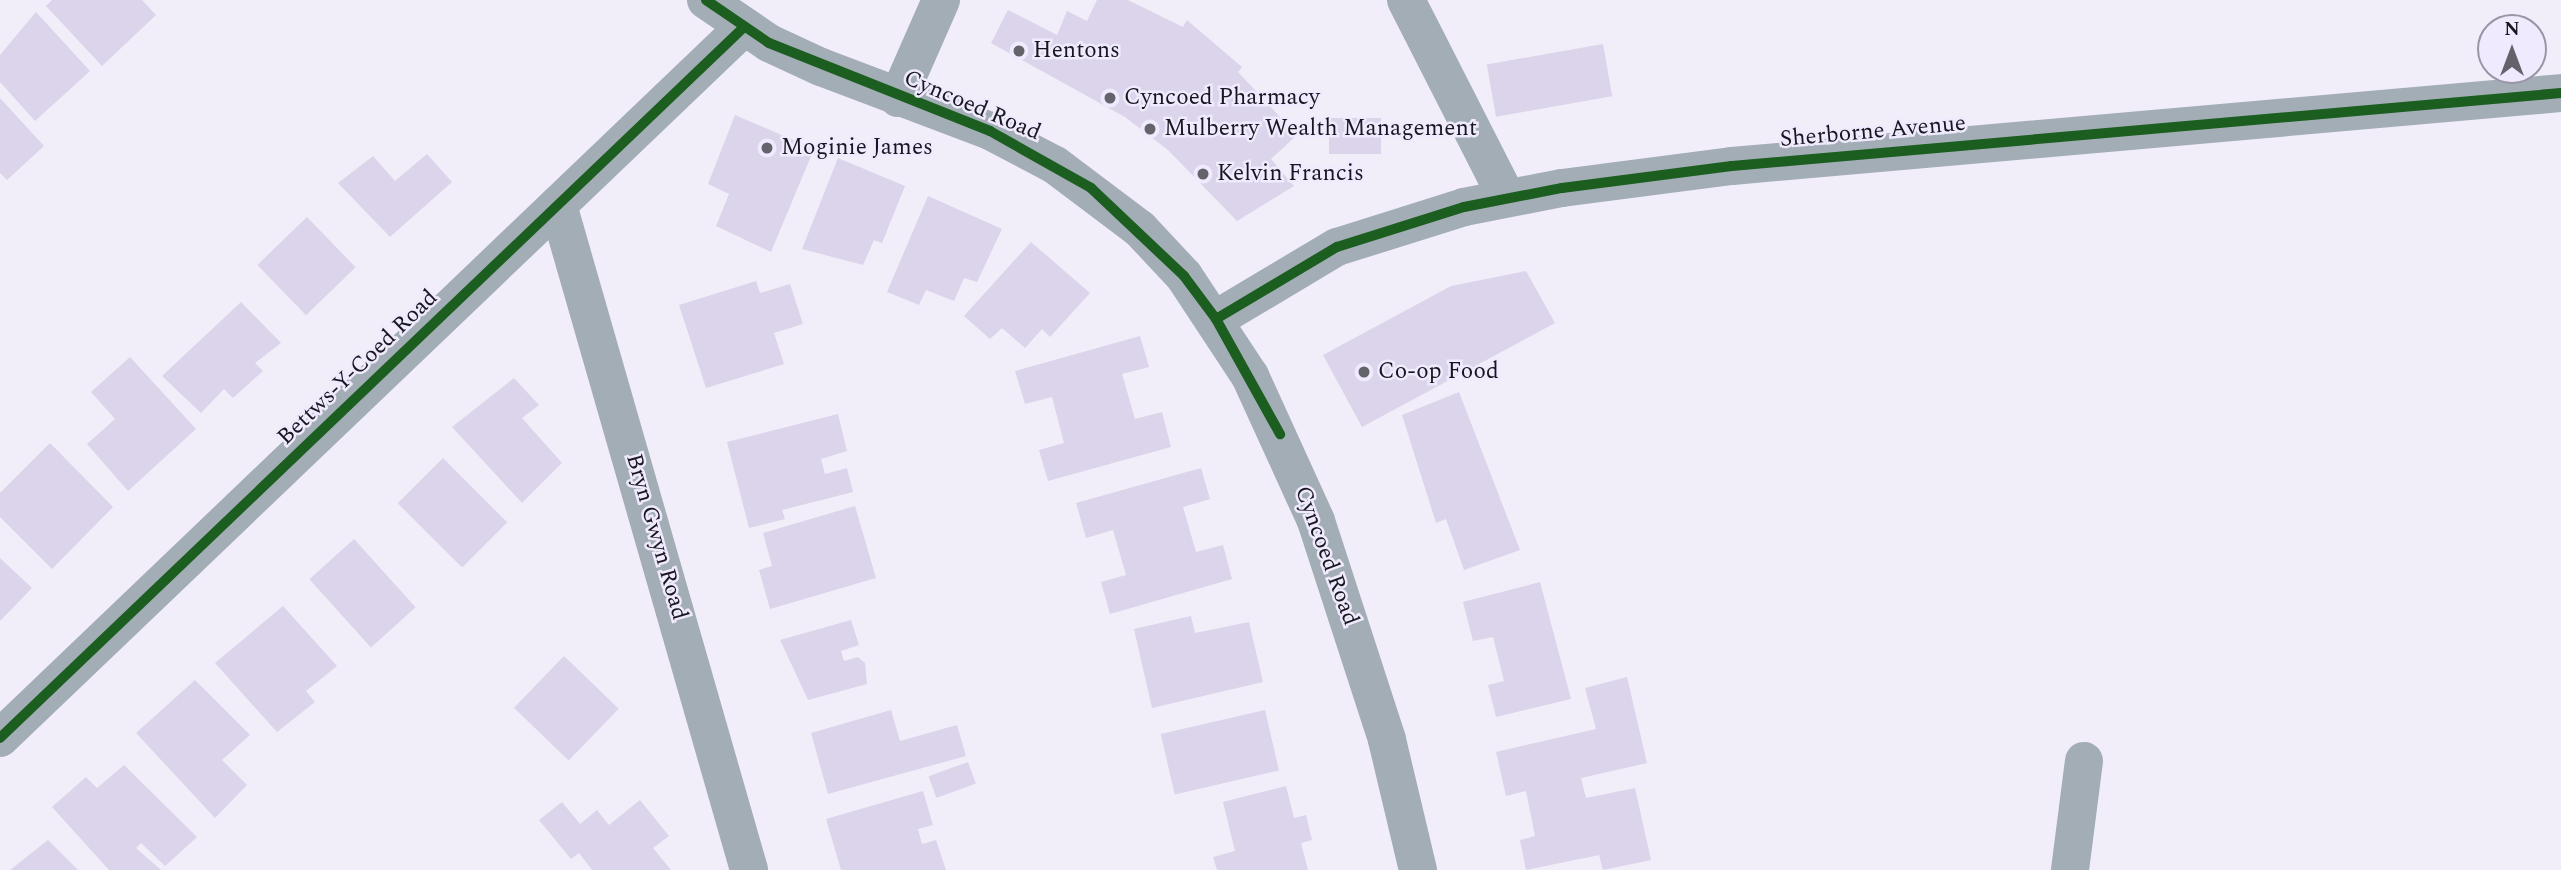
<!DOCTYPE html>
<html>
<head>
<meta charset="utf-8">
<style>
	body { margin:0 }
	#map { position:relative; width:2561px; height:870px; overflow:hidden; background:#f1eef9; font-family:Spectral,serif }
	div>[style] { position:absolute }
	.building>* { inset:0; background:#dbd4ea; transform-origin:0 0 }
	.minor>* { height:38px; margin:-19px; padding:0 19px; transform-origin:19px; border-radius:19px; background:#a3adb6 }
	.cycleway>* { height:10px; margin:-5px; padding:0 5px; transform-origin:5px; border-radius:5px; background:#1b5e20 }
	.dots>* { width:19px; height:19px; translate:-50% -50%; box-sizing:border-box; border:4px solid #efeafd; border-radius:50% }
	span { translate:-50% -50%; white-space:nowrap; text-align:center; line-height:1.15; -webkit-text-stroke:5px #efeafd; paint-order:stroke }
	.poi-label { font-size:23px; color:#18161e }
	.left { translate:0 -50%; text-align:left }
	.street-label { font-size:23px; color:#18161e }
	.north { position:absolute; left:2477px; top:14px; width:70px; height:70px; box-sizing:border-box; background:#efeafd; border:2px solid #9995a4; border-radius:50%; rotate:0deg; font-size:19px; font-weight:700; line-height:28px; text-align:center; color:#18161e }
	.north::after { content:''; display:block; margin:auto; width:24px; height:32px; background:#64626b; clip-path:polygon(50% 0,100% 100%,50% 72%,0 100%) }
</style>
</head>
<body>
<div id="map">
	<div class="building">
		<div style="clip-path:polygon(52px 0,142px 0,156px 15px,102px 66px,46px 6px)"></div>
		<div style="clip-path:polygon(1097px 0,1128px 0,1183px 27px,1187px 20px,1242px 67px,1238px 72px,1297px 135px,1271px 159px,1294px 186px,1237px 221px,1168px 150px,1125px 117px,991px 43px,1008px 10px,1057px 35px,1067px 11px,1087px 21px)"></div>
		<div style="clip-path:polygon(36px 12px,90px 71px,35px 121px,0 82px,0 55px)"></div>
		<div style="left:1603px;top:44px;width:53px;height:118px;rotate:80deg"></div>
		<div style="clip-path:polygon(0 98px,44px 146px,7px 180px,0 173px)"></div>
		<div style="clip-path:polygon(735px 115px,814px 149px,771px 252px,716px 226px,729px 194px,708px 184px)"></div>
		<div style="left:1329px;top:118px;width:52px;height:36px"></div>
		<div style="clip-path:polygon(427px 154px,452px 182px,390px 237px,338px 183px,373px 156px,395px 181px)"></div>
		<div style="clip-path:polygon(838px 158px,905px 186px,882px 243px,874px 240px,863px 265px,802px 249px)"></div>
		<div style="clip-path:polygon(928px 196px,1002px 229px,977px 282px,964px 278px,954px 301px,926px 290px,919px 305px,887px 292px)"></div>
		<div style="left:307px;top:217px;width:70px;height:69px;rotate:46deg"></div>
		<div style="clip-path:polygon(1031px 242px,1090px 293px,1050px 337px,1042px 329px,1025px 348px,1002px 328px,990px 339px,964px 316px)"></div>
		<div style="clip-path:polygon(1526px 271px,1555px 323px,1362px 427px,1323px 355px,1451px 286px)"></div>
		<div style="clip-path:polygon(756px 281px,760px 293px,790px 284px,803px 324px,774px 333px,784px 364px,706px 388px,679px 305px)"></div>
		<div style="clip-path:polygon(241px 302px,281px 343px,255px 363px,263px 371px,233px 398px,224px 389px,201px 413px,162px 376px)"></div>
		<div style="clip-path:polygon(1140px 336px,1149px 367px,1122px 374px,1135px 419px,1162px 412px,1171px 447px,1048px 481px,1039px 450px,1064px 443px,1052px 397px,1025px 404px,1015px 371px)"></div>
		<div style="clip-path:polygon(130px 357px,196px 429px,128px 491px,87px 444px,115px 419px,91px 392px)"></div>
		<div style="clip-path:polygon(514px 378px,539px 405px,522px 418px,562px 463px,522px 503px,452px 427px)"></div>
		<div style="clip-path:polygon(1459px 392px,1520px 550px,1464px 570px,1446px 519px,1436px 523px,1402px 415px)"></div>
		<div style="clip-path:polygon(838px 414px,847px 451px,821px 459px,825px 474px,847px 468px,853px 492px,782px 510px,785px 519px,749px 528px,727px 442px)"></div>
		<div style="clip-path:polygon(50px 443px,113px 507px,52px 569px,0 517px,0 493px)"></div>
		<div style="left:443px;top:458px;width:91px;height:64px;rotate:45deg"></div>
		<div style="clip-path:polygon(1201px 468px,1210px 499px,1183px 507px,1196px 552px,1223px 545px,1232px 579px,1110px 614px,1101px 582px,1126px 575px,1113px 530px,1086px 538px,1076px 503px)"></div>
		<div style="clip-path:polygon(855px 506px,876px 578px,770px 609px,759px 570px,772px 566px,763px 533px)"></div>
		<div style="left:354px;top:539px;width:92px;height:60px;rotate:48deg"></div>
		<div style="clip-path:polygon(0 558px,32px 588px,0 621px)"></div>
		<div style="clip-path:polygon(1540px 582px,1571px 699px,1496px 717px,1488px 685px,1504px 681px,1493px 637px,1473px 641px,1463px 602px)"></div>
		<div style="clip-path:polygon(283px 606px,337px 666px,306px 691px,315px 702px,277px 732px,215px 663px)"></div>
		<div style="clip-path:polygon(1191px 616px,1195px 633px,1249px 622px,1263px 682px,1152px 708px,1134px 629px)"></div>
		<div style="clip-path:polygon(851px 620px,859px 645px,841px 651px,844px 661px,858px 657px,865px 663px,867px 684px,808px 700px,780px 640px)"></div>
		<div style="left:564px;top:656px;width:76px;height:72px;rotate:44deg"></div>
		<div style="clip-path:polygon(1627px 677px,1647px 763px,1581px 778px,1586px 798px,1635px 788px,1651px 860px,1603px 870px,1599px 855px,1526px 870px,1520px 840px,1535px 836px,1526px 791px,1506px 796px,1496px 752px,1596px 729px,1585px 688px)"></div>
		<div style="clip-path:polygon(195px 680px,250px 735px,222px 760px,247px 785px,215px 818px,136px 733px)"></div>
		<div style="clip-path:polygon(891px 710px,900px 741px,957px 725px,966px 756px,828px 794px,811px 733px)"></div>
		<div style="left:1265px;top:710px;width:62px;height:107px;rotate:77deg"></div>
		<div style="left:968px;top:762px;width:23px;height:42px;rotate:70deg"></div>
		<div style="clip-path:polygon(124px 765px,197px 837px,165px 866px,141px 843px,136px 848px,161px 870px,109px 870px,52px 807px,86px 777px,97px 788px)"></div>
		<div style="clip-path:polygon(1286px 786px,1294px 818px,1306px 815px,1312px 840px,1301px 843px,1308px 870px,1217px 870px,1213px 857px,1235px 851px,1223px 802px)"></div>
		<div style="clip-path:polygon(923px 791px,933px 825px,918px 829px,922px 844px,936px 840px,946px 870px,841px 870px,826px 819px)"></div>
		<div style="clip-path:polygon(640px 800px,669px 836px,653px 848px,671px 870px,592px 870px,579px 853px,571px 859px,539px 820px,562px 802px,580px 824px,597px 810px,609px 825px)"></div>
		<div style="clip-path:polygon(48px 840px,78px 870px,10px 870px)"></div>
	</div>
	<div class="minor">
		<div style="left:706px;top:0;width:76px;rotate:34.3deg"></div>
		<div style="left:769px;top:43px;width:57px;rotate:24.8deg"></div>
		<div style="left:821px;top:67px;width:181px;rotate:20.7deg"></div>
		<div style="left:990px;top:131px;width:73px;rotate:27.6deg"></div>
		<div style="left:1055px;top:165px;width:106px;rotate:37deg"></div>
		<div style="left:1140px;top:229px;width:64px;rotate:46.9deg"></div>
		<div style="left:1184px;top:276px;width:120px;rotate:56.6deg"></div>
		<div style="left:1250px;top:376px;width:159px;rotate:65.5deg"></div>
		<div style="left:1316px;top:521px;width:230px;rotate:72deg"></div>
		<div style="left:1387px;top:740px;width:134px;rotate:76.6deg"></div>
		<div style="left:1406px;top:0;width:222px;rotate:63deg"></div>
		<div style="left:898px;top:98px;width:107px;rotate:-66.3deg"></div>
		<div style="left:558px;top:205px;width:692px;rotate:73.97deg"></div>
		<div style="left:1216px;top:319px;width:141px;rotate:-30.8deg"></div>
		<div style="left:1337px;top:247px;width:133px;rotate:-17.5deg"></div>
		<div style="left:1464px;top:207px;width:100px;rotate:-11deg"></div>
		<div style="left:1562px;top:188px;width:171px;rotate:-7.4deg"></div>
		<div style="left:1732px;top:166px;width:832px;rotate:-5.03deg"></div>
		<div style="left:0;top:738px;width:1029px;rotate:-43.7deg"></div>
		<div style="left:2070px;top:870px;width:110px;rotate:-82.7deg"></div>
	</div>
	<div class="cycleway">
		<div style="left:706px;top:0;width:76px;rotate:34.3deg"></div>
		<div style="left:769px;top:43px;width:238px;rotate:21.7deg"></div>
		<div style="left:990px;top:131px;width:116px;rotate:29.4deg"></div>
		<div style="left:1091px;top:188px;width:128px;rotate:43.4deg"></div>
		<div style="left:1184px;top:276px;width:54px;rotate:53.3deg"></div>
		<div style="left:1216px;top:319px;width:132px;rotate:60.9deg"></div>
		<div style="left:1216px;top:319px;width:141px;rotate:-30.8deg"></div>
		<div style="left:1337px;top:247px;width:133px;rotate:-17.5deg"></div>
		<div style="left:1464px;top:207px;width:100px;rotate:-11deg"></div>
		<div style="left:1562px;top:188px;width:171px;rotate:-7.4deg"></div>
		<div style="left:1732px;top:166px;width:832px;rotate:-5.03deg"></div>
		<div style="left:0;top:738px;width:1029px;rotate:-43.7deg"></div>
	</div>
	<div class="dots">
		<div style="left:1019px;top:51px;background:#64626b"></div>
		<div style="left:1110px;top:98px;background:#64626b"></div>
		<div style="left:1150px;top:129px;background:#64626b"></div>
		<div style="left:767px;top:148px;background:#64626b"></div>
		<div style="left:1203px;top:174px;background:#64626b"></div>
		<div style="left:1364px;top:372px;background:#64626b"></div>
	</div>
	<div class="poi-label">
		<span class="left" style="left:1033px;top:51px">Hentons</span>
		<span class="left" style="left:1124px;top:98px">Cyncoed Pharmacy</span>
		<span class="left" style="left:1164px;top:129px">Mulberry Wealth Management</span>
		<span class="left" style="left:781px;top:148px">Moginie James</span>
		<span class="left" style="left:1217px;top:174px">Kelvin Francis</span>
		<span class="left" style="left:1378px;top:372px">Co-op Food</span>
	</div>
	<div class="street-label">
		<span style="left:972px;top:106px;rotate:23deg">Cyncoed Road</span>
		<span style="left:1873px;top:132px;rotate:-5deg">Sherborne Avenue</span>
		<span style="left:358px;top:368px;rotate:-44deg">Bettws-Y-Coed Road</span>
		<span style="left:656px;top:537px;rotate:74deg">Bryn Gwyn Road</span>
		<span style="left:1326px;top:556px;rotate:70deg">Cyncoed Road</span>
	</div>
	<div class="north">N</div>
</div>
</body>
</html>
